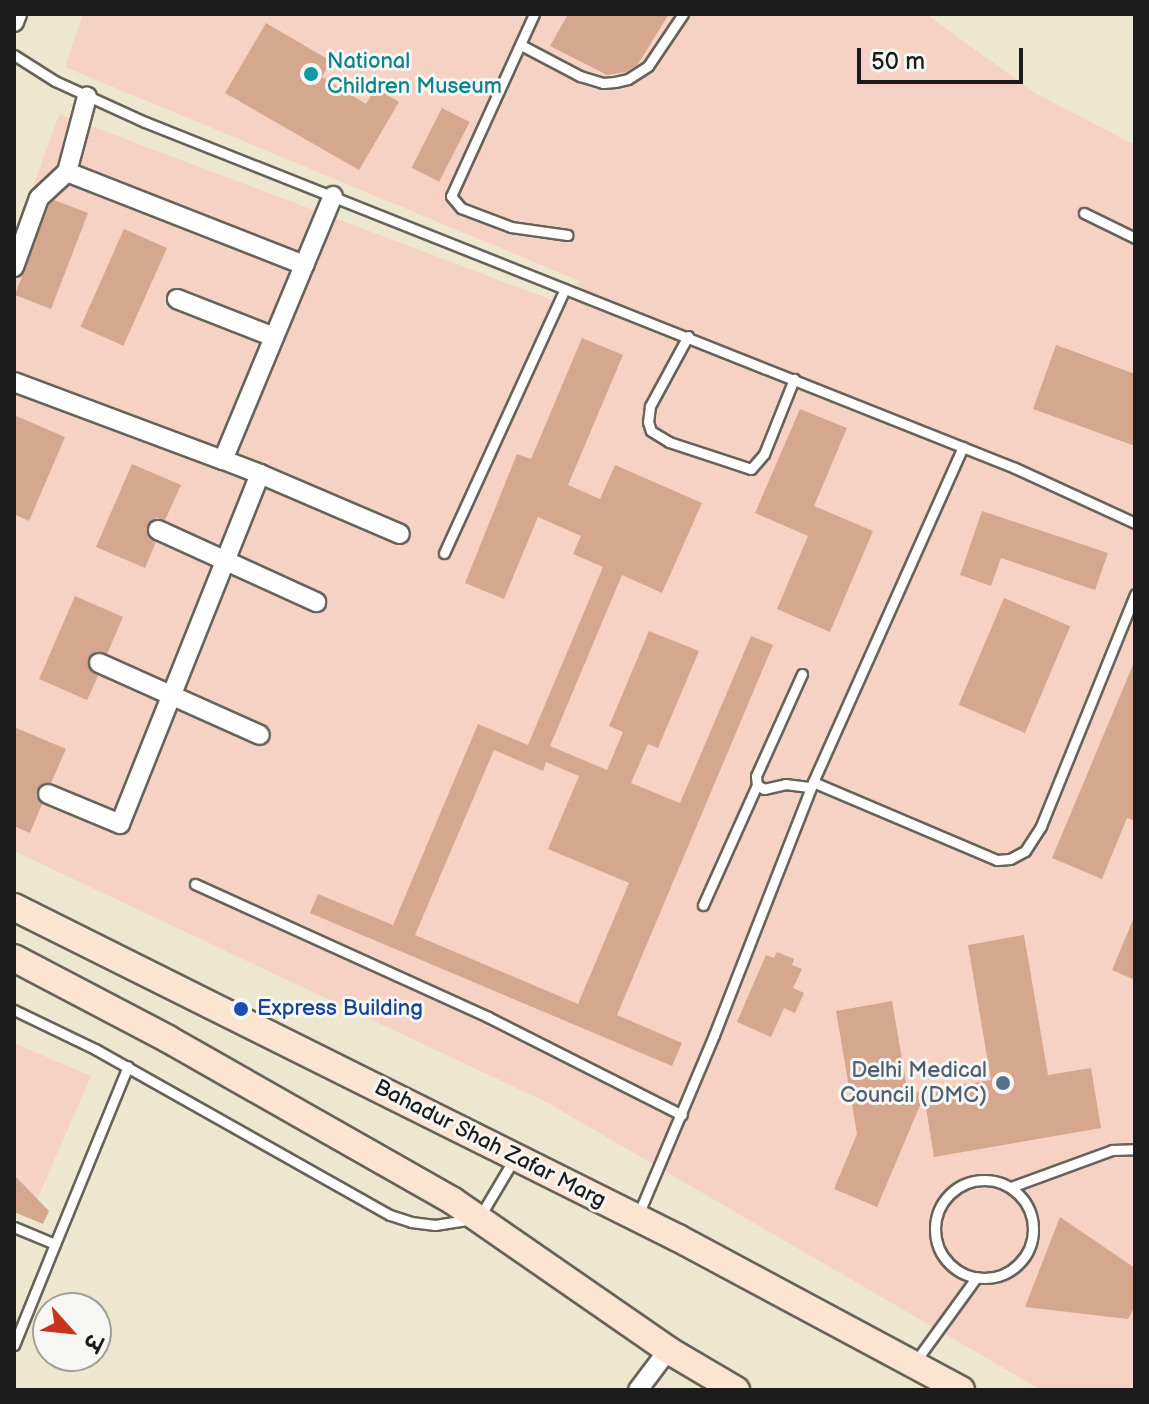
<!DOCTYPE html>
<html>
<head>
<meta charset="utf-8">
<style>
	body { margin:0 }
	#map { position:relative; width:1149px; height:1404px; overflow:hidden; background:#eee7cf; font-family:"Balsamiq Sans","Playpen Sans Deva",sans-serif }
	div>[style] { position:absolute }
	.built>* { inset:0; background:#f6d2c4 }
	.building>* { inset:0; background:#d6a78f; transform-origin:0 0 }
	.roads { filter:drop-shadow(2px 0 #66635b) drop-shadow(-2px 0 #66635b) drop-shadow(0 2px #66635b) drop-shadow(0 -2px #66635b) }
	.service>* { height:9px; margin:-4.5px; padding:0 4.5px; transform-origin:4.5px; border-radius:4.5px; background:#fff }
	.service>.ring { margin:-4.5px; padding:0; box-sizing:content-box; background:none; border:9px solid #fff; border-radius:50% }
	.minor>* { height:18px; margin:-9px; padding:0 9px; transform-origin:9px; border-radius:9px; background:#fff }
	.secondary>* { height:26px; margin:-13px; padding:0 13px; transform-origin:13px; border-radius:13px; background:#fce5d0 }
	.dots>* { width:22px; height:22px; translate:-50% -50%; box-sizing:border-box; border:4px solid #f6f6f2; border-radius:50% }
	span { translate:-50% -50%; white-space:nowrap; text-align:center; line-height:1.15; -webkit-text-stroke:6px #f6f6f2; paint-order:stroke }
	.culture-label { font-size:22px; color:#0d838f }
	.left { translate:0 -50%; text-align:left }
	.transit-label { font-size:22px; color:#164399 }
	.service-label { font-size:22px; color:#4e5e75 }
	.right { translate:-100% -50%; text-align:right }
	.street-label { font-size:22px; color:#1c1c1c }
	.frame { position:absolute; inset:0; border:16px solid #1c1c1c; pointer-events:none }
	.north { position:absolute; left:32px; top:1292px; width:80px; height:80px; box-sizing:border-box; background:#f6f6f2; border:2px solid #9f9f9c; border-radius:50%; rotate:117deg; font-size:22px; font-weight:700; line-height:32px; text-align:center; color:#1c1c1c }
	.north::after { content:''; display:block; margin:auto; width:28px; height:36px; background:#c8321e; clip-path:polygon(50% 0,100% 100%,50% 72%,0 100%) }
	.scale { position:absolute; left:857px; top:48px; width:166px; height:36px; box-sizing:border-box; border:4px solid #1c1c1c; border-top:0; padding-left:10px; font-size:24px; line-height:28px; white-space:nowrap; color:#1c1c1c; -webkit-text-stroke:6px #f6f6f2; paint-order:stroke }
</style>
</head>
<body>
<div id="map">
	<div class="built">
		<div style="clip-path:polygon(83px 14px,926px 14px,1035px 93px,1135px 145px,1135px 1390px,1041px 1390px,548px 1103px,14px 851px,14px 241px,59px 114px,565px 305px,580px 281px,65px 67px)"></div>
		<div style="clip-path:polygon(14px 1043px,91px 1076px,33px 1209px,14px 1201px)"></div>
	</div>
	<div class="building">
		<div style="clip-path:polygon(568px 14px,669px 14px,638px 64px,626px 72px,607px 75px,550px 46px)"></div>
		<div style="clip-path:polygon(266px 23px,331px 61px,322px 77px,366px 104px,376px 88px,399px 102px,359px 170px,225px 93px)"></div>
		<div style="left:442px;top:108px;width:31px;height:67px;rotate:27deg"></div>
		<div style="clip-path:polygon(54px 200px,88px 213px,51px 309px,15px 295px,49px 205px)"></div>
		<div style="left:124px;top:229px;width:47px;height:107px;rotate:24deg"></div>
		<div style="clip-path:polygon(evenodd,582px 338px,623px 355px,568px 485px,600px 499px,615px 465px,702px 503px,662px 593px,622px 575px,550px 746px,607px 770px,623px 732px,609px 726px,649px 631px,699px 651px,658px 748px,648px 744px,631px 783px,680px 803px,751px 636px,773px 645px,617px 1015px,682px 1043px,672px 1066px,310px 913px,318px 894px,393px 925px,478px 724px,528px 745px,603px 567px,573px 554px,581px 536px,538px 517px,504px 599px,465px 583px,517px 454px,531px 459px,582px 338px,494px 750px,543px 771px,546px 762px,579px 776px,548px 849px,629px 883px,578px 1004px,415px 935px,494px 750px)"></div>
		<div style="clip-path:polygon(1056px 345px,1135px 374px,1135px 446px,1033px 409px)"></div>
		<div style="clip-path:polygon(800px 409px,847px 428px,814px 506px,873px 531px,830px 632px,777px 609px,808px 536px,755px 513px)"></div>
		<div style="clip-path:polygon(14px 415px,65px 437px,29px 521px,14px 514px)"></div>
		<div style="clip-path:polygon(132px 464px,181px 485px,165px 520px,156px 518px,147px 526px,148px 536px,156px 542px,145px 568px,96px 547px)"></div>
		<div style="clip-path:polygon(982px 511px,1108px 553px,1095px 590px,1001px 558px,991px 586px,960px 575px)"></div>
		<div style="clip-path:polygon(75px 596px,123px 617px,107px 654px,97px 651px,88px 659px,89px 669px,98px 676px,87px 700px,39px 679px)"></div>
		<div style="left:1004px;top:598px;width:72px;height:116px;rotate:23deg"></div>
		<div style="clip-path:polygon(1135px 660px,1135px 821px,1127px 818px,1102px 879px,1052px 858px)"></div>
		<div style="clip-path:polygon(14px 727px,66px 749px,51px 783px,37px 789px,36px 796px,42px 804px,30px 833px,14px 826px)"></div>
		<div style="clip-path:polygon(1135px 915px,1135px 980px,1112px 970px)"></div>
		<div style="clip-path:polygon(1024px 935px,1048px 1075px,1091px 1068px,1101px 1128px,934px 1157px,924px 1096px,877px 1207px,834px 1189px,857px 1134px,836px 1011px,892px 1001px,908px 1094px,991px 1080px,968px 945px)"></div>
		<div style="clip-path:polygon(777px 952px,794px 959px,792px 965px,802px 969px,793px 988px,804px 993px,795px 1013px,784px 1008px,771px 1037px,737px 1022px,766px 955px,774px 958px)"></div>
		<div style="clip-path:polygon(14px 1175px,49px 1211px,43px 1224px,14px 1212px)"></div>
		<div style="clip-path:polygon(1060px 1217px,1135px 1268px,1135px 1306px,1128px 1319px,1025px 1307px)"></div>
	</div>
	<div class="roads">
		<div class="service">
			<div style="left:534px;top:14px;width:200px;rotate:114.5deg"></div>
			<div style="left:451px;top:196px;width:16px;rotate:50deg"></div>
			<div style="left:461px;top:208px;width:53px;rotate:20.8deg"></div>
			<div style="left:511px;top:227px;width:57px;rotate:8.1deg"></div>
			<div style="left:521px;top:45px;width:67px;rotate:27.7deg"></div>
			<div style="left:580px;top:76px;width:24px;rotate:17deg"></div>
			<div style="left:603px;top:83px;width:12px;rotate:-5deg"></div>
			<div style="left:615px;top:82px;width:13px;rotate:-13deg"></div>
			<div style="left:628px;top:79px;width:24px;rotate:-33deg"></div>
			<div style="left:648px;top:66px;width:63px;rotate:-56.1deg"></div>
			<div style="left:14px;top:55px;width:49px;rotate:32.4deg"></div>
			<div style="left:55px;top:81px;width:99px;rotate:24.5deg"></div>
			<div style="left:145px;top:122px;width:936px;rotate:21.69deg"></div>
			<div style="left:1015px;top:468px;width:132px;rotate:24.6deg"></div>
			<div style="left:1084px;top:213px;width:57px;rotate:26.1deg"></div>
			<div style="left:688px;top:336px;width:80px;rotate:118.5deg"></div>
			<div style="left:650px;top:406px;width:16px;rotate:97deg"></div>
			<div style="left:648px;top:422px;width:9px;rotate:72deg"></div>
			<div style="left:651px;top:431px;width:21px;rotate:31deg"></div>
			<div style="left:669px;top:442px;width:86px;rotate:18.2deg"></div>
			<div style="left:751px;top:469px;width:20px;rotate:-49deg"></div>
			<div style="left:764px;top:454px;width:81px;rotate:-68.2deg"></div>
			<div style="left:444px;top:553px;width:290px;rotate:-65.4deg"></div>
			<div style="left:802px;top:674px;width:112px;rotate:114.3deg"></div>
			<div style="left:756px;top:776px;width:9px;rotate:84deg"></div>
			<div style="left:757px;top:785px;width:8px;rotate:30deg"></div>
			<div style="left:764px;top:789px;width:22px;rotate:-13deg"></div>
			<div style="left:785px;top:784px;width:26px;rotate:7deg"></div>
			<div style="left:813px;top:782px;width:200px;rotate:23deg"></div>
			<div style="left:997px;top:860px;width:13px;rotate:-4deg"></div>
			<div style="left:1010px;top:859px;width:17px;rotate:-28deg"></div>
			<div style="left:1025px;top:851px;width:30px;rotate:-57deg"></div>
			<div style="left:1041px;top:826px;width:250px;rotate:-67.9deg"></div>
			<div style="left:195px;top:884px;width:322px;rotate:24.4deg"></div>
			<div style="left:488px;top:1017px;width:217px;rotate:26.8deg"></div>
			<div style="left:703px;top:905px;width:132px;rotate:-65.8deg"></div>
			<div style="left:14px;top:1010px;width:90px;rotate:25.7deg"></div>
			<div style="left:95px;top:1049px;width:338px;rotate:29.4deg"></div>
			<div style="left:390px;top:1215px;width:22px;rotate:18deg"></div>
			<div style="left:411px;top:1222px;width:24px;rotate:7deg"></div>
			<div style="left:435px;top:1225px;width:45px;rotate:-9deg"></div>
			<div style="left:479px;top:1218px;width:69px;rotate:-59.3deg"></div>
			<div class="ring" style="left:935px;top:1180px;width:89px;height:89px"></div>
			<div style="left:1011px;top:1187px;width:108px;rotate:-20.1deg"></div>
			<div style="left:1112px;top:1150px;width:23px;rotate:-2deg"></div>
			<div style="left:638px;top:1215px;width:195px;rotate:-67.1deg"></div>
			<div style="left:714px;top:1035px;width:272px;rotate:-68.6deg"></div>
			<div style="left:813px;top:782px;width:367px;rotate:-65.9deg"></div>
			<div style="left:14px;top:1227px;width:44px;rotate:22.5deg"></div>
			<div style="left:55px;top:1244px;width:192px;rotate:-67.7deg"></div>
			<div style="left:14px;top:1345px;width:109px;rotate:-67.9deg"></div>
			<div style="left:915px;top:1362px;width:104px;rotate:-54deg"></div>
		</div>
		<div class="minor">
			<div style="left:14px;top:22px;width:9px;rotate:-69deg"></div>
			<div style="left:67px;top:172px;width:78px;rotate:-75.1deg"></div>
			<div style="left:14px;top:267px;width:73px;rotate:-70.1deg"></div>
			<div style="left:39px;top:198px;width:38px;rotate:-43deg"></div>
			<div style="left:67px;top:172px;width:255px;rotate:21.4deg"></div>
			<div style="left:177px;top:299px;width:104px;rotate:21.4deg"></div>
			<div style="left:14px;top:382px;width:223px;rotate:20.5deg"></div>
			<div style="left:260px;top:474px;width:152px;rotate:23.2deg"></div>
			<div style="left:158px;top:530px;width:174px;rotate:24.5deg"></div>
			<div style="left:99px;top:663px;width:176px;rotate:24.1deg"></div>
			<div style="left:48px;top:794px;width:78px;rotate:22.6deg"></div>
			<div style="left:120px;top:824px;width:377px;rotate:-68.2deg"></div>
			<div style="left:260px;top:474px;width:40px;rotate:-159deg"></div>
			<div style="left:223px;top:460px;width:286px;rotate:-67.4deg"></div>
			<div style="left:638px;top:1390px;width:50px;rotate:-53.1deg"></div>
		</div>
		<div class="secondary">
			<div style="left:14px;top:907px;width:742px;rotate:26.5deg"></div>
			<div style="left:678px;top:1238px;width:321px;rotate:28.2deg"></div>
			<div style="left:14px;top:958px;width:174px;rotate:27.7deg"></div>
			<div style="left:168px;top:1039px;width:328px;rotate:29.6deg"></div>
			<div style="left:453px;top:1201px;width:262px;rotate:34.7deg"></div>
			<div style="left:668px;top:1350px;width:79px;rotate:30.5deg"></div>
		</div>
	</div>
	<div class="dots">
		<div style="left:311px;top:74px;background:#0f9aa8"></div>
		<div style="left:241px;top:1009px;background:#1a4fb4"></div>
		<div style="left:1003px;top:1083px;background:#5c6f8a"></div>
	</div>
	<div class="culture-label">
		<span class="left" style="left:327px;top:74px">National<br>Children Museum</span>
	</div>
	<div class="transit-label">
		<span class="left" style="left:257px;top:1009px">Express Building</span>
	</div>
	<div class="service-label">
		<span class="right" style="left:987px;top:1083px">Delhi Medical<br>Council (DMC)</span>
	</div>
	<div class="street-label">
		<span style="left:490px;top:1144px;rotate:27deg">Bahadur Shah Zafar Marg</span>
	</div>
	<div class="frame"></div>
	<div class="north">उ</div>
	<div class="scale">50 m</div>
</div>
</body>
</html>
